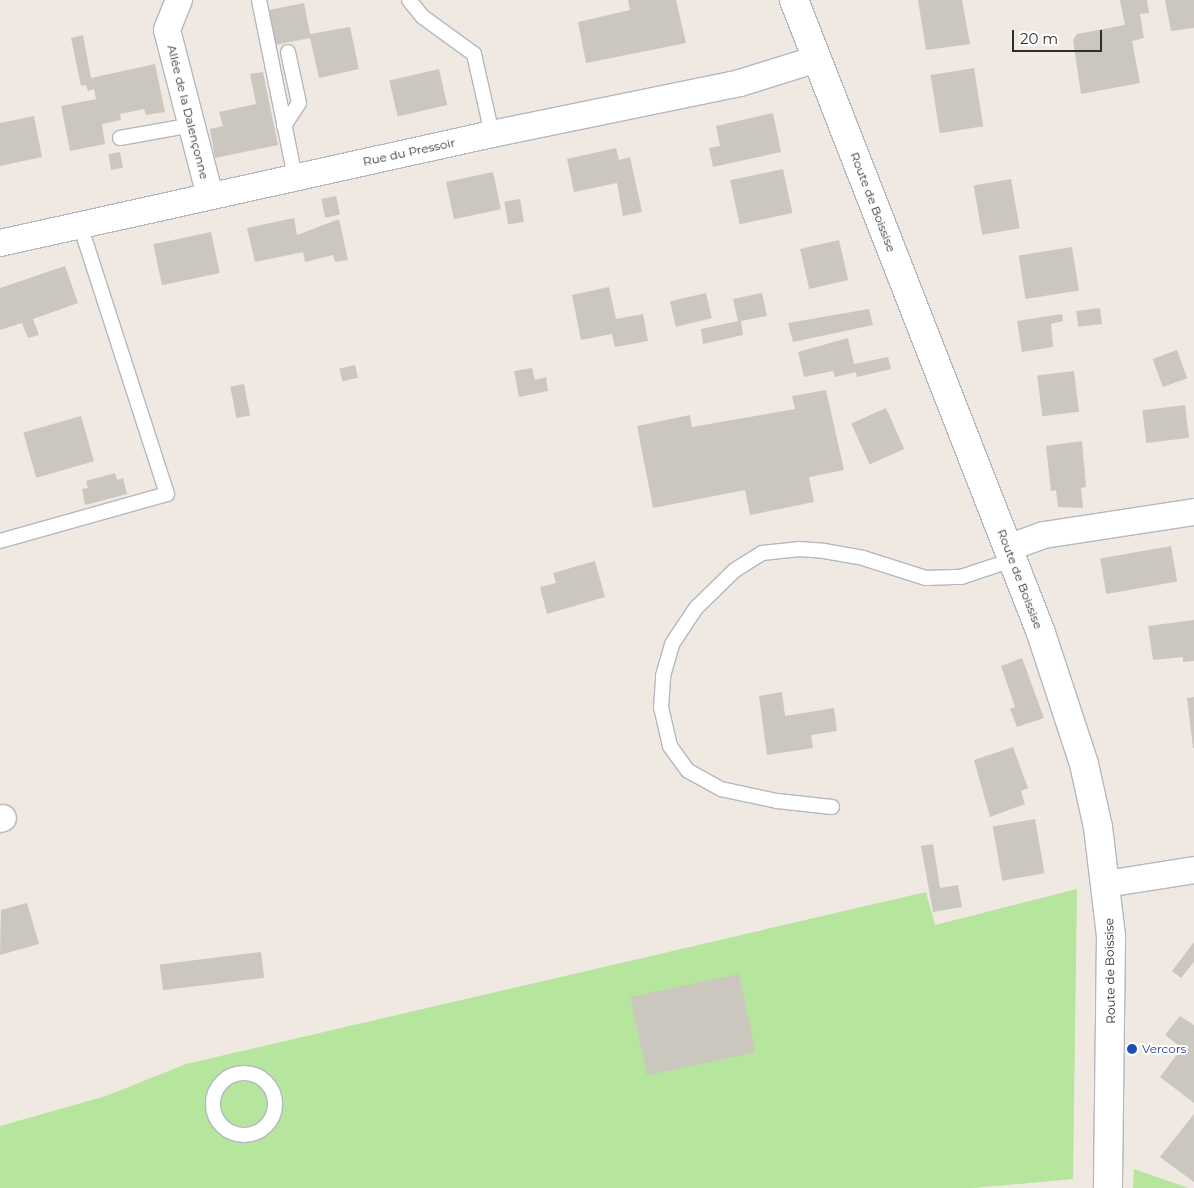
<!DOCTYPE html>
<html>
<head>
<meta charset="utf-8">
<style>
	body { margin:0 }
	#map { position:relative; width:1194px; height:1188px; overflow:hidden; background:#efe9e1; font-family:Montserrat,sans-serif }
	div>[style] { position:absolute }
	.green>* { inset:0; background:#b6e59e }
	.building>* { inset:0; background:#cbc7bf; transform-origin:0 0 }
	.roads { filter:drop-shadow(1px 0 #b4b7c1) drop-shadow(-1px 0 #b4b7c1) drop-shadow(0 1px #b4b7c1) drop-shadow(0 -1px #b4b7c1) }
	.lane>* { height:14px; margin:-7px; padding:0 7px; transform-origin:7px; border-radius:7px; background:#fff }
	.lane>.ring { margin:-7px; padding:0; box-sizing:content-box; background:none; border:14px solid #fff; border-radius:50% }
	.street>* { height:26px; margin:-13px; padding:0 13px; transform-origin:13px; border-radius:13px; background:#fff }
	.secondary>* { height:28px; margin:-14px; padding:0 14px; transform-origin:14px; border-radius:14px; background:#fff }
	.dots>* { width:14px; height:14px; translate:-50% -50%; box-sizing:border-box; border:2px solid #fff; border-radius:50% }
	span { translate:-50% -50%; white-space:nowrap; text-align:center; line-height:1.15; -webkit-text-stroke:4px #fff; paint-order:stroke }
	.street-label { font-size:12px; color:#2e2e2e }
	.transit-label { font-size:12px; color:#164399 }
	.left { translate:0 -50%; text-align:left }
	.scale { position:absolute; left:1012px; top:30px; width:90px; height:22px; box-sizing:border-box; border:2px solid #2e2e2e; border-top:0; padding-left:6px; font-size:15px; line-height:18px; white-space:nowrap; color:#2e2e2e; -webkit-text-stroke:4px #fff; paint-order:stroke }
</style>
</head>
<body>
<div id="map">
	<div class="green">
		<div style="clip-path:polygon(1077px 889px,1073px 1179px,973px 1188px,0 1188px,0 1126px,106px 1096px,186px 1064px,926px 892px,935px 925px)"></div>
		<div style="clip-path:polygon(1134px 1169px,1188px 1188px,1133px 1188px)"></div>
	</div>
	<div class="building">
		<div style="clip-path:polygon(628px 0,676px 0,686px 43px,586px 63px,578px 22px,630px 10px)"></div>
		<div style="clip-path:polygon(918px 0,962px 0,970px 44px,926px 50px)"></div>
		<div style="clip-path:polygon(1120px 0,1147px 0,1149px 13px,1140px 14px,1144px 38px,1132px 41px,1140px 83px,1081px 94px,1073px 40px,1077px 34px,1125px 25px)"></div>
		<div style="clip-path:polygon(1165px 0,1194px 0,1194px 28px,1171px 31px)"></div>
		<div style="clip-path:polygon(304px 3px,310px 34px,350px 27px,359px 69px,319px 78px,310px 38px,275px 45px,269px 10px)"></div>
		<div style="clip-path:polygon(83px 35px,91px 78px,155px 64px,165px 112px,146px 115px,144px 109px,120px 114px,121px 120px,102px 124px,105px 144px,70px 151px,61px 106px,96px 99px,94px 89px,88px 91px,86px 85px,81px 86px,71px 38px)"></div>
		<div style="left:974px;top:68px;width:59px;height:44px;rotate:81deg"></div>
		<div style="left:439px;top:69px;width:37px;height:51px;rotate:77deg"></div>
		<div style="clip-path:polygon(263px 72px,278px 145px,215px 158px,210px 129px,223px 126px,219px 112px,256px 104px,250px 74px)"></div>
		<div style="clip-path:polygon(773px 113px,781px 152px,713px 167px,709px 148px,720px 146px,716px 126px)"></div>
		<div style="clip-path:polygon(34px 116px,42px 157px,0 166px,0 123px)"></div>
		<div style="clip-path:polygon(616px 148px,619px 160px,630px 157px,642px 212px,623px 216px,617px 183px,574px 192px,567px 159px)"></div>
		<div style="left:120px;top:152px;width:16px;height:12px;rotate:79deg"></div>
		<div style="left:783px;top:169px;width:45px;height:54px;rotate:78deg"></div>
		<div style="left:493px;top:172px;width:38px;height:48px;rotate:78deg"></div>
		<div style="left:1011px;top:179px;width:50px;height:38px;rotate:80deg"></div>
		<div style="left:336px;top:196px;width:19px;height:15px;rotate:78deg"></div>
		<div style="left:520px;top:199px;width:23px;height:16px;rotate:80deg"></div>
		<div style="clip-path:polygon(294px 218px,297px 235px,339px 219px,348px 260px,335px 262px,333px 255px,305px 262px,303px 252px,255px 262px,247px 228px)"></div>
		<div style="left:211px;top:232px;width:42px;height:59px;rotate:78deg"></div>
		<div style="left:839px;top:240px;width:41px;height:40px;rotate:77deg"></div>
		<div style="left:1072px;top:247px;width:44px;height:54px;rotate:81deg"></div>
		<div style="clip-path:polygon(65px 266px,78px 303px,33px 319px,39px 335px,28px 338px,22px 323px,0 330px,0 288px)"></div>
		<div style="clip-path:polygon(609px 287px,616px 319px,643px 314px,648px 341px,615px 347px,612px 334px,581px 340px,572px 295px)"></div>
		<div style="left:706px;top:293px;width:26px;height:37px;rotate:77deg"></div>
		<div style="clip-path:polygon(762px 293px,767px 316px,741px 321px,743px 335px,703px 344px,701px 329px,738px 321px,733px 299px)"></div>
		<div style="left:1100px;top:308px;width:16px;height:24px;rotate:83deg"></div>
		<div style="clip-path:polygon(869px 309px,873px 325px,793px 342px,788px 323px)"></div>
		<div style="clip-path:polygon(1062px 314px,1063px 321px,1051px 324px,1053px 347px,1022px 352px,1017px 321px)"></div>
		<div style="clip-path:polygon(848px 338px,854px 364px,888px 357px,891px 369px,857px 377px,856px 372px,835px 377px,833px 371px,804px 377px,798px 352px)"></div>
		<div style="left:1177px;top:350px;width:30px;height:26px;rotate:70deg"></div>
		<div style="left:355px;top:365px;width:13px;height:16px;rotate:77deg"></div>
		<div style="clip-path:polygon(532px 368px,535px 380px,546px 377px,548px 391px,519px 397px,514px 371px)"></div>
		<div style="left:1074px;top:371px;width:41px;height:37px;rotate:83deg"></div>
		<div style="left:244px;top:384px;width:32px;height:14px;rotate:79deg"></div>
		<div style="clip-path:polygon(826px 390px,844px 470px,809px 477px,814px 502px,750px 515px,745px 490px,653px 508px,637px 426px,690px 415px,692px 427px,795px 409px,792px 396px)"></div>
		<div style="left:1185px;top:405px;width:33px;height:43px;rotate:83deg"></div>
		<div style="left:886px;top:408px;width:45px;height:38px;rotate:66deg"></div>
		<div style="left:81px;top:416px;width:47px;height:60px;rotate:74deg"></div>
		<div style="clip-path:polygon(1082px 441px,1086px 487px,1081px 488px,1083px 508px,1058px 507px,1056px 490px,1051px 491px,1046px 446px)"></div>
		<div style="clip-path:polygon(115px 473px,117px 480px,123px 478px,127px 494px,85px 505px,82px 489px,88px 488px,86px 481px)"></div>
		<div style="left:1171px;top:546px;width:36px;height:72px;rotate:80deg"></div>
		<div style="clip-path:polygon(595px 561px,605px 597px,547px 614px,540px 587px,556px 583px,553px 573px)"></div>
		<div style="clip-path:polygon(1194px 620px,1194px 661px,1183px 662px,1183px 657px,1153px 660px,1148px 626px)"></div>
		<div style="clip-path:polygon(1022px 658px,1044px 718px,1017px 727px,1010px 709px,1015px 707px,1001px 666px)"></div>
		<div style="clip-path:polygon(782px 692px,785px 716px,834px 708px,837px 731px,811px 735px,813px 748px,767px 755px,759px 696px)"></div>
		<div style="clip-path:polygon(1194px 697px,1194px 748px,1193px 748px,1187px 698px)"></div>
		<div style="clip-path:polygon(1013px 747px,1028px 788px,1021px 791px,1025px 804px,990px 817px,974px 760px)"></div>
		<div style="left:1035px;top:819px;width:55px;height:43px;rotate:80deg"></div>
		<div style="clip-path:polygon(933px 844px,940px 888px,958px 885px,962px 907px,933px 912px,921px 846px)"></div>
		<div style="clip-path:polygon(27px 903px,39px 944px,0 955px,1px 910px)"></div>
		<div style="clip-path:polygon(1194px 942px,1194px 962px,1181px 978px,1172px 971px)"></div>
		<div style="left:261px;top:952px;width:26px;height:102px;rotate:83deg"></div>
		<div style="left:739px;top:974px;width:80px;height:111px;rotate:78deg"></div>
		<div style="clip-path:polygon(1180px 1016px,1194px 1025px,1194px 1103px,1160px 1077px,1182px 1048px,1165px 1035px)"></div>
		<div style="clip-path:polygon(1194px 1114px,1194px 1182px,1160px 1157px)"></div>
	</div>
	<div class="roads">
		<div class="lane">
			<div style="left:259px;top:0;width:181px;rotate:78.5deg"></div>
			<div style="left:409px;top:0;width:22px;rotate:51deg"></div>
			<div style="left:423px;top:17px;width:63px;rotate:36deg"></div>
			<div style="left:474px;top:54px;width:82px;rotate:77.3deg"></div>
			<div style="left:284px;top:126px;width:27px;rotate:-57deg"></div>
			<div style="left:299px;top:103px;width:52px;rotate:-102.2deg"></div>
			<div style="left:120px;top:138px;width:73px;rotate:-10.2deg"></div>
			<div style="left:0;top:541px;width:173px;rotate:-15.7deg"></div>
			<div style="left:167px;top:494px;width:283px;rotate:-107.9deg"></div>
			<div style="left:832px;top:807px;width:55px;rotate:-173.8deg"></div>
			<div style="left:777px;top:801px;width:57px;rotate:-167.9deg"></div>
			<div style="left:721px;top:789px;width:38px;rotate:-151deg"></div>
			<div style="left:688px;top:771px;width:31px;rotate:-126deg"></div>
			<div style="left:670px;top:746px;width:39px;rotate:-103deg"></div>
			<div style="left:661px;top:708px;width:32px;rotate:-86deg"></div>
			<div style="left:663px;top:676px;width:33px;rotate:-74deg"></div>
			<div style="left:672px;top:644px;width:43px;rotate:-56.3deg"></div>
			<div style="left:696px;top:608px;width:54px;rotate:-44.3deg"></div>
			<div style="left:735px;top:570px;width:32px;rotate:-32deg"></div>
			<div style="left:762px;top:553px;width:36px;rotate:-6deg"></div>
			<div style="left:798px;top:549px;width:26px;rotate:4deg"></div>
			<div style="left:824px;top:551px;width:40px;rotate:10deg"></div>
			<div style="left:863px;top:558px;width:66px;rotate:17.6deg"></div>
			<div style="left:926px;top:578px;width:35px;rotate:-2deg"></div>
			<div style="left:961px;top:577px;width:54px;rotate:-18.4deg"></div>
			<div class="ring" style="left:213px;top:1073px;width:48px;height:48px"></div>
		</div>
		<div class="street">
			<div style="left:179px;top:0;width:32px;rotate:112deg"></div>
			<div style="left:167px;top:30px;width:171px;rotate:75.5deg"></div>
			<div style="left:0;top:243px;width:504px;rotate:-12.49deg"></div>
			<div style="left:492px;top:134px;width:253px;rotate:-11.6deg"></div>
			<div style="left:740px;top:83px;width:81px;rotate:-17.3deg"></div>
			<div style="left:1008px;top:548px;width:38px;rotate:-20deg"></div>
			<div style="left:1044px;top:535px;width:152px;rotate:-8.7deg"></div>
			<div style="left:0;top:819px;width:3px;rotate:-18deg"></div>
			<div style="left:1106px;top:884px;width:89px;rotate:-9deg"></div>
		</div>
		<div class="secondary">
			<div style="left:794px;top:0;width:679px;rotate:68.68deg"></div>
			<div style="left:1041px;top:633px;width:138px;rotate:71.8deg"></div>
			<div style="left:1084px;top:764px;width:65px;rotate:77.5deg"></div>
			<div style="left:1098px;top:827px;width:110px;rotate:83.2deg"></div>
			<div style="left:1111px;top:936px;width:252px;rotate:90.7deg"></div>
		</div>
	</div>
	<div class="dots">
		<div style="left:1132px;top:1049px;background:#1a4fb4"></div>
	</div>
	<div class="street-label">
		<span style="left:188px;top:112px;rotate:76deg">Allée de la Dalençonne</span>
		<span style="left:409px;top:152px;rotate:-12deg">Rue du Pressoir</span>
		<span style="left:873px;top:202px;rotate:69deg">Route de Boissise</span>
		<span style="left:1020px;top:579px;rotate:69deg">Route de Boissise</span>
		<span style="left:1110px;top:971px;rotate:-91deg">Route de Boissise</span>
	</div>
	<div class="transit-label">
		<span class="left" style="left:1142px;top:1049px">Vercors</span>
	</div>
	<div class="scale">20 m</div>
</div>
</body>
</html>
